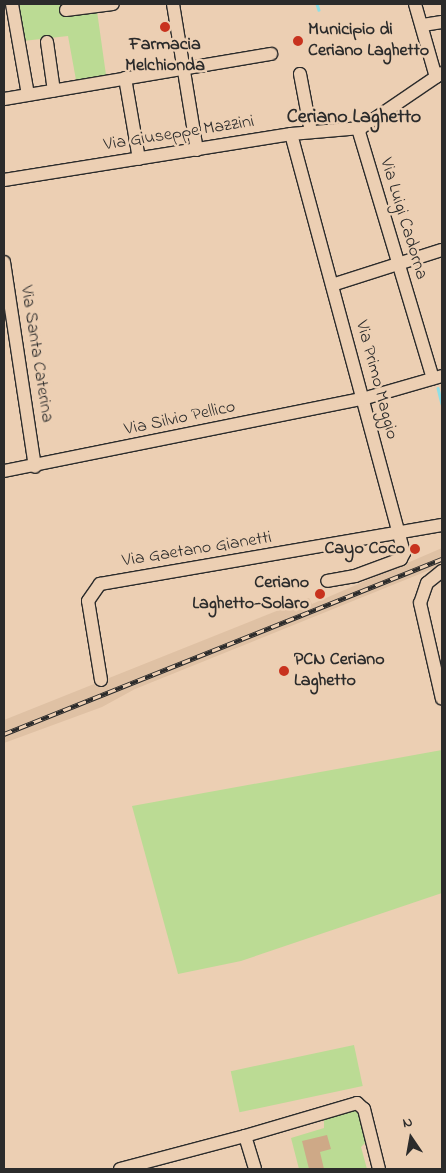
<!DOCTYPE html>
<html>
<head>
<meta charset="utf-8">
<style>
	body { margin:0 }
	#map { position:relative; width:446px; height:1173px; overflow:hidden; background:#eccfb3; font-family:"Indie Flower",sans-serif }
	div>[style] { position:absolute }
	.built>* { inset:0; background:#dfc1a4 }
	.green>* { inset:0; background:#bbdb94; transform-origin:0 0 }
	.stream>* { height:2.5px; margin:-1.25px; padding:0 1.25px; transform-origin:1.25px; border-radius:1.25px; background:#8edfe6 }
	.building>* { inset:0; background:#cea987 }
	.roads { filter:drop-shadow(1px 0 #2b2b2b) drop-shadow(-1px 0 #2b2b2b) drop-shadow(0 1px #2b2b2b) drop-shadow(0 -1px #2b2b2b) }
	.minor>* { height:12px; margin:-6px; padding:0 6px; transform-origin:6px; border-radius:6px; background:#eccfb3 }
	.rail>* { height:4.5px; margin-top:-2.25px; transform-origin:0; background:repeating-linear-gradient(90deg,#eccfb3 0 8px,#2b2b2b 0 16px); box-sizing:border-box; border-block:1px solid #2b2b2b }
	.dots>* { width:14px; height:14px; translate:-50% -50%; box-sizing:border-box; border:2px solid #eccfb3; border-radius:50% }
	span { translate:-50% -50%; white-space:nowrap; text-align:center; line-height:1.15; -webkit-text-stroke:5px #eccfb3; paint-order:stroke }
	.poi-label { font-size:18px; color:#2b2b2b; font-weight:700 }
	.left { translate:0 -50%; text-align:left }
	.right { translate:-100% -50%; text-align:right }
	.street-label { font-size:18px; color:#2b2b2b }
	.quarter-label { font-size:20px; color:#2b2b2b; font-weight:700 }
	.frame { position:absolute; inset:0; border:5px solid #2b2b2b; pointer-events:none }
	.north { position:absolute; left:386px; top:1113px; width:50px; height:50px; -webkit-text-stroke:4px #eccfb3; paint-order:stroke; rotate:348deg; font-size:14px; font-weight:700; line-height:20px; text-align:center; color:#2b2b2b }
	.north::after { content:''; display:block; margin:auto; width:18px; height:22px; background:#2b2b2b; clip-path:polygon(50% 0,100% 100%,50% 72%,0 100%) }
</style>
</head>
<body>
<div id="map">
	<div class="built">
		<div style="clip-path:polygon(442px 548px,442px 565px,135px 689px,102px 707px,4px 743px,4px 720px,309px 598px,312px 604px)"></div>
	</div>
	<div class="green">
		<div style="clip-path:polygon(15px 4px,62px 4px,64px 15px,97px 11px,106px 75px,76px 80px,68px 36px,23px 41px)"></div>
		<div style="clip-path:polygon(442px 750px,442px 893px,241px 961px,178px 974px,132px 806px)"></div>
		<div style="left:354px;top:1045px;width:42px;height:126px;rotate:78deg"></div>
		<div style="clip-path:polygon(353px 1107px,358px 1110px,367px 1141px,361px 1147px,367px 1169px,299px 1169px,291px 1138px,324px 1128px,324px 1116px)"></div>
	</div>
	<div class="stream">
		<div style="left:317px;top:4px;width:6px;rotate:72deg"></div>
		<div style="left:438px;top:388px;width:16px;rotate:76deg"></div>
	</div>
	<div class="building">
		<div style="clip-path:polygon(327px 1135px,331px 1149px,320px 1152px,324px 1169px,309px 1169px,302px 1141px)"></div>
	</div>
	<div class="roads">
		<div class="minor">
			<div style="left:12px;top:4px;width:92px;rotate:80deg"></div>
			<div style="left:173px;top:4px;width:148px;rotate:80.7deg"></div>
			<div style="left:415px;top:4px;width:76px;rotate:74deg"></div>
			<div style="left:66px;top:10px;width:47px;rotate:-7.3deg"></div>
			<div style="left:423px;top:25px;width:19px;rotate:-9deg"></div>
			<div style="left:47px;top:42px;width:49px;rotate:81.9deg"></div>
			<div style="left:300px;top:74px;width:59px;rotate:79.3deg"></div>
			<div style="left:125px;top:78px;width:82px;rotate:80.2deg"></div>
			<div style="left:4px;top:99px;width:271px;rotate:-9.6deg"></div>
			<div style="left:361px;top:128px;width:4px;rotate:117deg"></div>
			<div style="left:359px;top:132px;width:257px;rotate:73.3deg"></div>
			<div style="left:291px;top:134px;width:434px;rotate:74.9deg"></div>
			<div style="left:404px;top:553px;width:7px;rotate:117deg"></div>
			<div style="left:401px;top:559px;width:49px;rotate:159.7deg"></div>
			<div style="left:355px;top:576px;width:28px;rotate:170deg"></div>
			<div style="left:4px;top:180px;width:291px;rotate:-9.1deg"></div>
			<div style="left:291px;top:134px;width:70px;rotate:-4.9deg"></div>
			<div style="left:361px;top:128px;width:98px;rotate:-34.2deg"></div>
			<div style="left:4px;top:262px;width:207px;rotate:81.4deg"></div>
			<div style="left:332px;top:285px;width:115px;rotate:-17.7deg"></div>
			<div style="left:4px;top:471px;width:365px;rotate:-11.4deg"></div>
			<div style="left:362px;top:399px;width:83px;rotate:-16deg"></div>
			<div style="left:442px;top:571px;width:19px;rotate:141deg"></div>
			<div style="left:427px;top:583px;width:21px;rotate:109deg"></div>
			<div style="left:420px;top:603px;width:98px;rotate:77.1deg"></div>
			<div style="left:101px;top:680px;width:80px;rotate:-99.3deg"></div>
			<div style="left:88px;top:601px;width:21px;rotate:-55deg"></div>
			<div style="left:100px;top:584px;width:347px;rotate:-9.8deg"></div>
			<div style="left:245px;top:1136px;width:117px;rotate:-16.4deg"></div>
			<div style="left:357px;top:1103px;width:9px;rotate:41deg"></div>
			<div style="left:364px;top:1109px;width:62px;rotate:76deg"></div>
			<div style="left:245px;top:1136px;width:34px;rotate:73deg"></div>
			<div style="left:120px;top:1169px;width:129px;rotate:-14.8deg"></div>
		</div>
	</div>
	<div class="rail">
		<div style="left:4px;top:734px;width:472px;rotate:-21.8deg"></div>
	</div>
	<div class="dots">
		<div style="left:165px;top:27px;background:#c8321e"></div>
		<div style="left:298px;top:41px;background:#c8321e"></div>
		<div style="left:415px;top:549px;background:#c8321e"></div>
		<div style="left:320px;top:594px;background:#c8321e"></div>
		<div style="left:284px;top:671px;background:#c8321e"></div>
	</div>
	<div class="poi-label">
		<span class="left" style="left:308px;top:41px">Municipio di<br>Ceriano Laghetto</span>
		<span style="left:165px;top:56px">Farmacia<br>Melchionda</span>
		<span class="right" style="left:405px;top:549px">Cayo Coco</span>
		<span class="right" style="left:309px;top:594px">Ceriano<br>Laghetto-Solaro</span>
		<span class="left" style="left:294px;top:671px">PCN Ceriano<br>Laghetto</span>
	</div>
	<div class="street-label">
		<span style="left:179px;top:134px;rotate:-9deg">Via Giuseppe Mazzini</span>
		<span style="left:403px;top:219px;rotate:73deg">Via Luigi Cadorna</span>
		<span style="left:36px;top:354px;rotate:81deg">Via Santa Caterina</span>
		<span style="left:376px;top:380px;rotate:75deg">Via Primo Maggio</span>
		<span style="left:180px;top:419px;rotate:-12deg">Via Silvio Pellico</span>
		<span style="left:197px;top:550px;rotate:-9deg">Via Gaetano Gianetti</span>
	</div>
	<div class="quarter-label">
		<span style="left:354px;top:117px">Ceriano Laghetto</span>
	</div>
	<div class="frame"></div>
	<div class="north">N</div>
</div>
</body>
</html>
